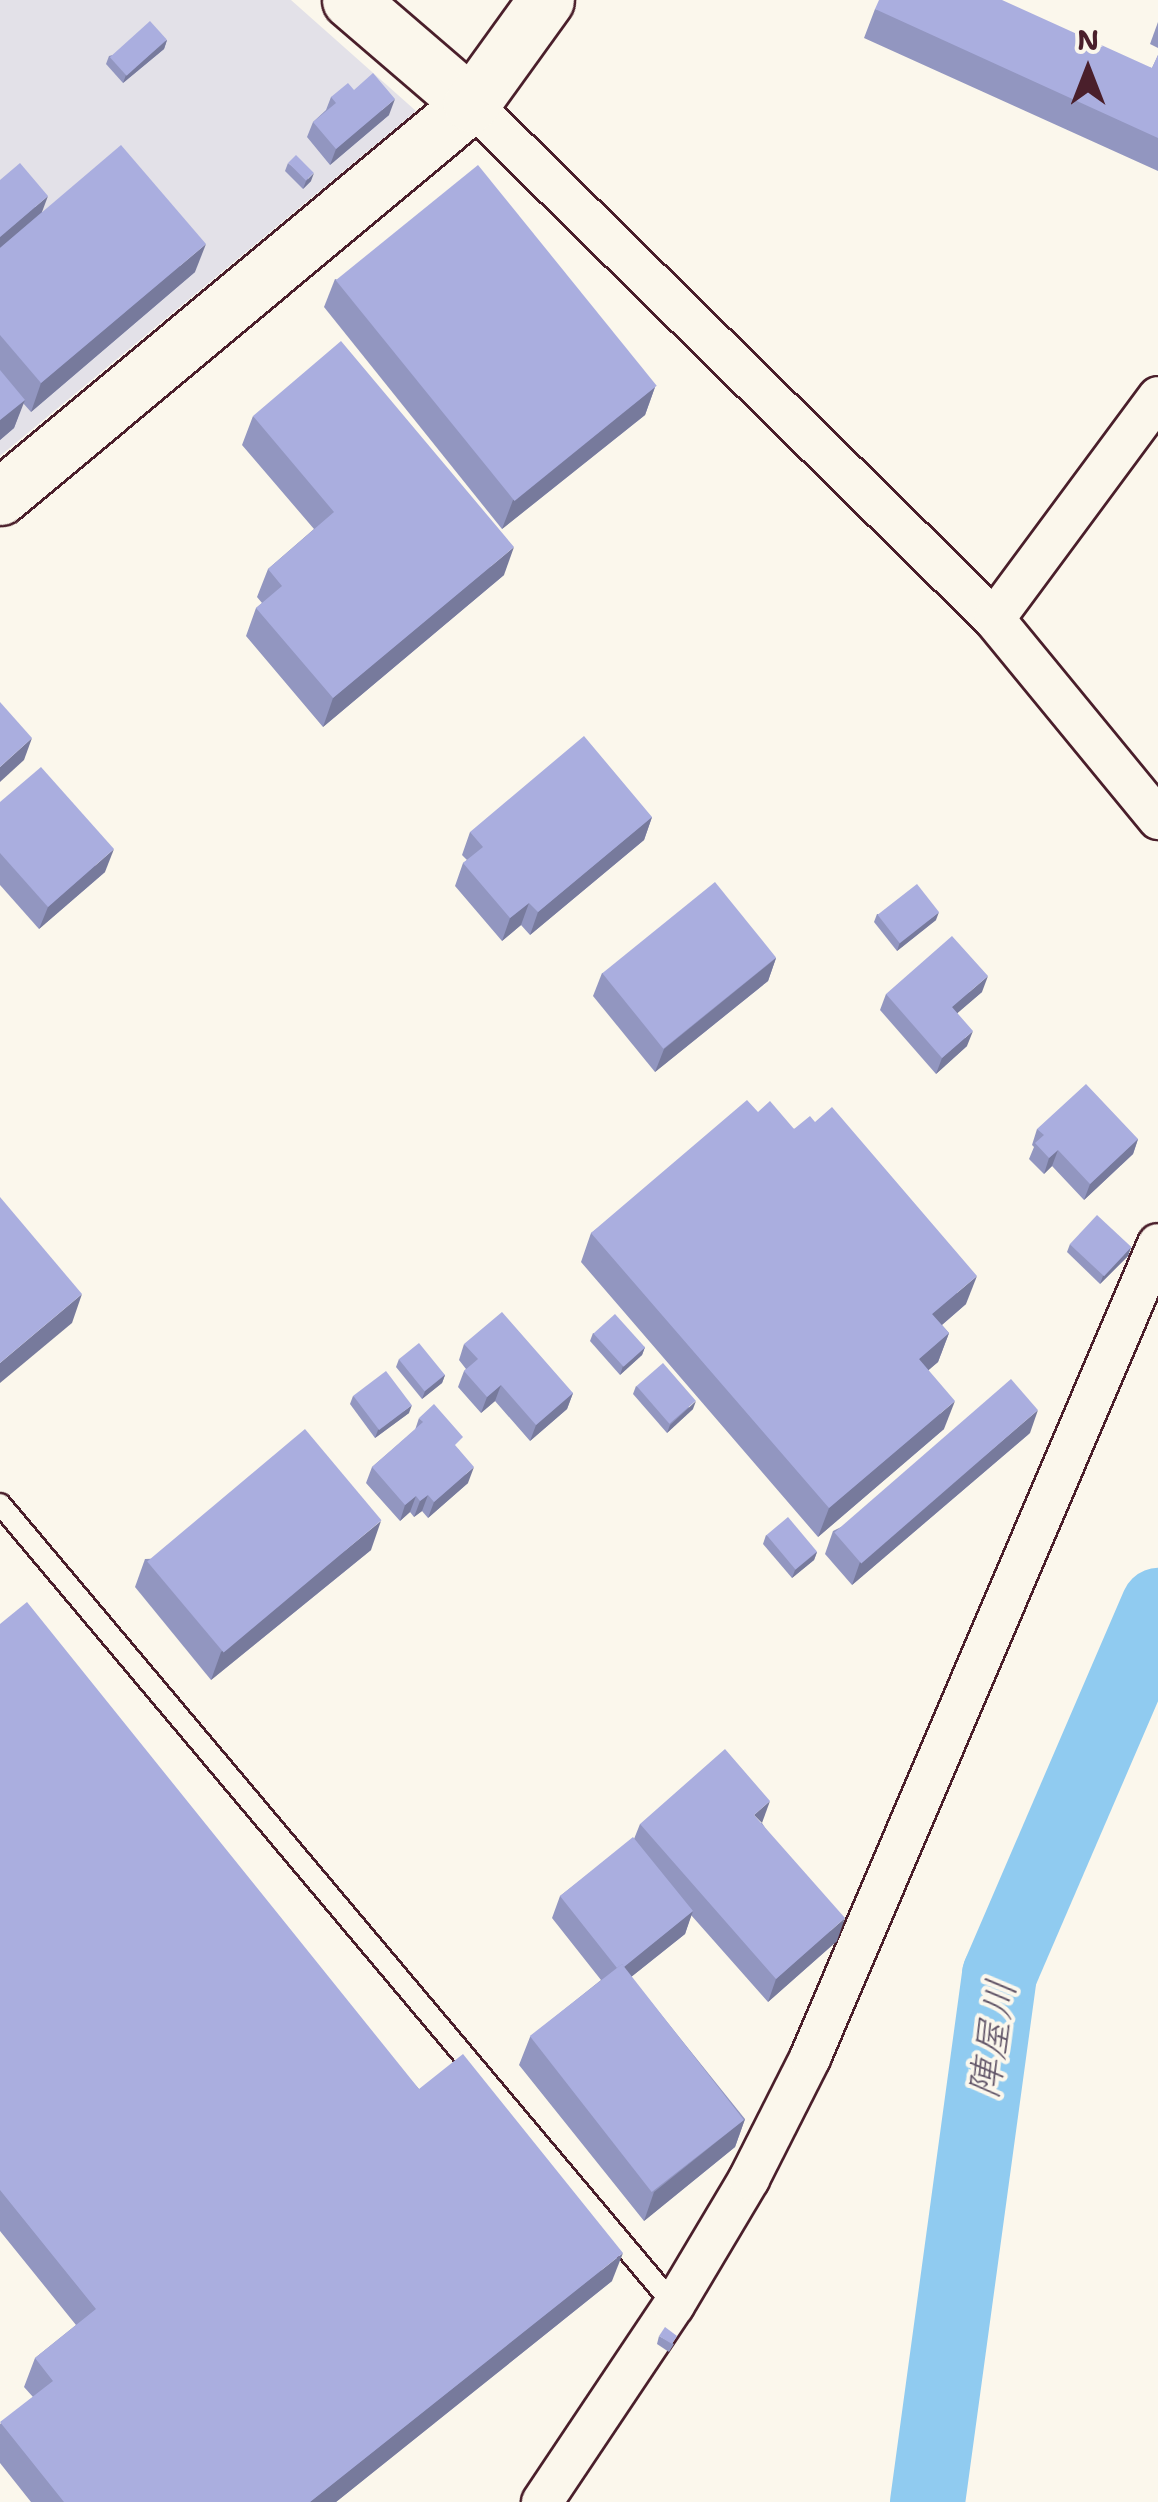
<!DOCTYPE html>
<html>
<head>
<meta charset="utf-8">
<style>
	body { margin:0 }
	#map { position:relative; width:1158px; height:2502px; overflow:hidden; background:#fbf7ec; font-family:"Shantell Sans","Klee One",sans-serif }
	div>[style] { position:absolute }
	.built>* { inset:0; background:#e3e1e8 }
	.river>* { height:75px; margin:-37.5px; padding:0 37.5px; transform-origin:37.5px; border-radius:37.5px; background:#90cbf0 }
	.roads { filter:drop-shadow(2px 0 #4a1f2b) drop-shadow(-2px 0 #4a1f2b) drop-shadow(0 2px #4a1f2b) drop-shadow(0 -2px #4a1f2b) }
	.lane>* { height:20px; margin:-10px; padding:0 10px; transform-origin:10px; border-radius:10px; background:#fbf7ec }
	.street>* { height:40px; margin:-20px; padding:0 20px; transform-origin:20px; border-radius:20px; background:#fbf7ec }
	.secondary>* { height:55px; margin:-27.5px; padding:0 27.5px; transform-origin:27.5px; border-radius:27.5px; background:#fbf7ec }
	.wall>* { inset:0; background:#9296c0 }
	.shaded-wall>* { inset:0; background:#777a9c }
	.building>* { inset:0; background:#aaaedf; transform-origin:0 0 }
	span { translate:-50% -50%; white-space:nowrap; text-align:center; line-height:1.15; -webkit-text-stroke:8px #fbf7ec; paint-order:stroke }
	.water-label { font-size:40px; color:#5f5366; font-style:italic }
	.north { position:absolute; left:1038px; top:20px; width:100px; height:100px; -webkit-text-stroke:8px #fbf7ec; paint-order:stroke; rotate:0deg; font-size:28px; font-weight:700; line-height:40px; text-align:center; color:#4a1f2b }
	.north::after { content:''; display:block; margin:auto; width:35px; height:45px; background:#4a1f2b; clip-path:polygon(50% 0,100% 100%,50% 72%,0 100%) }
</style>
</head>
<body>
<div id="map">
	<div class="built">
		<div style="clip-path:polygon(0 0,291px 0,416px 111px,0 456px)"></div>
	</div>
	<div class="river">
		<div style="left:927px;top:2502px;width:533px;rotate:-82.23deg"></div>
		<div style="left:999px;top:1974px;width:402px;rotate:-66.7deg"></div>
	</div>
	<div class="roads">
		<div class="lane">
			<div style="left:0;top:1504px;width:1047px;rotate:49.92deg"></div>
		</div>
		<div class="street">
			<div style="left:471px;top:104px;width:734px;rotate:44.56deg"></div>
			<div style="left:994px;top:619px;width:259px;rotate:50.6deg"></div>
			<div style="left:994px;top:619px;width:276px;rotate:-53.5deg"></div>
			<div style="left:542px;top:2502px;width:237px;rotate:-56.2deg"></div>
			<div style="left:674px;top:2305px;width:147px;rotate:-59.2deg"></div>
			<div style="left:749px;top:2179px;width:136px;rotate:-63.2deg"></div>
			<div style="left:810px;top:2058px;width:885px;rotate:-66.85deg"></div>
		</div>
		<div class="secondary">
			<div style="left:350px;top:0;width:160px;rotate:40.7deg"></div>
			<div style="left:0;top:497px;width:613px;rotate:-39.84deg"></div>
			<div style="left:471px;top:104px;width:128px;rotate:-54.2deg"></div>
		</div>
	</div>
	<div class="wall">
		<div style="clip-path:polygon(875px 9px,1152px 68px,1158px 55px,1158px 171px,864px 38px)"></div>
		<div style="clip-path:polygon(1158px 22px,1158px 48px,1150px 44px)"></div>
		<div style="clip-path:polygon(167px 40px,164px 49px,123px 83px,106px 64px,109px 56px)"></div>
		<div style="clip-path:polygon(354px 90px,389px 115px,330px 165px,307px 137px,313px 122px,326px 110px,331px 97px)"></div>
		<div style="clip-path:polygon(288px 163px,311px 181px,303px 189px,285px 171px)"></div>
		<div style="clip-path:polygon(0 180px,42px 212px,195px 272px,31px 412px,23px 403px,14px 428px,0 440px)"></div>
		<div style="clip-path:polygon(335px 279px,655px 387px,645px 415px,502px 529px,324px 307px)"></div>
		<div style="clip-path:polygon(253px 416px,504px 575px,323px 727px,246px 636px,256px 608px,262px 603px,257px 597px,268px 569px,314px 529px,242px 445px)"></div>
		<div style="clip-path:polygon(0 802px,105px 872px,39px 929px,0 885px)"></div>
		<div style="clip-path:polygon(652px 817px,644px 840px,530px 935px,521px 925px,502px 941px,455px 886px,463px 863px,467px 860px,462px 855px,470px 832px)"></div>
		<div style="clip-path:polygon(877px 914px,936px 920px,897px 951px,874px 922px)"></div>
		<div style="clip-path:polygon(776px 958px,768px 981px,655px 1072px,593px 996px,602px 973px)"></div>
		<div style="clip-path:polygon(982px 992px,957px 1013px,967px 1046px,936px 1074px,880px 1010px,886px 994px)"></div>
		<div style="clip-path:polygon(758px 1112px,794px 1129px,815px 1122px,966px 1304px,942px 1325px,949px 1333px,938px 1362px,928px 1370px,944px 1429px,818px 1537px,581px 1262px,591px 1233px)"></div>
		<div style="clip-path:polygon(1037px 1129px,1138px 1139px,1133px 1154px,1084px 1200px,1052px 1166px,1044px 1174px,1029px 1159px,1034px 1147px,1032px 1145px)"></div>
		<div style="clip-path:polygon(1070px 1244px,1131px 1247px,1128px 1256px,1100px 1284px,1067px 1252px)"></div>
		<div style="clip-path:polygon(593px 1333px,645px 1347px,642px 1355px,620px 1375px,590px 1341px)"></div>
		<div style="clip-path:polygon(464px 1344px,573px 1393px,567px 1409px,530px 1441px,495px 1401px,481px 1413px,458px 1387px,464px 1371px,466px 1369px,459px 1360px)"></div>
		<div style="clip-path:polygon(399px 1359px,445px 1375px,442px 1383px,422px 1399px,396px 1367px)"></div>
		<div style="clip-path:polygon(636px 1386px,693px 1409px,667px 1433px,633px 1394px)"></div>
		<div style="clip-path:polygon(353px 1396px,409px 1413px,375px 1438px,350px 1404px)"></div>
		<div style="clip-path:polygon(419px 1418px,459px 1450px,468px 1483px,428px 1518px,422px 1511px,414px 1517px,410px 1512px,400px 1521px,366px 1483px,372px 1467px,415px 1430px)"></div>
		<div style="clip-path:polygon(1030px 1433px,852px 1585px,825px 1554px,833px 1531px)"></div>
		<div style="clip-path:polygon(766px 1535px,817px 1552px,814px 1560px,792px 1578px,763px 1544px)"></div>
		<div style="clip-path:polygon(371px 1550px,211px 1680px,135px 1587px,145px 1559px)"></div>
		<div style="clip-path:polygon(0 1624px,419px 2089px,612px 2281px,336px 2502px,31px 2502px,0 2463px,0 2424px,33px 2397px,24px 2387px,35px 2358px,76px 2325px,0 2231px)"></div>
		<div style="clip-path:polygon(762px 1823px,837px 1941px,768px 2002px,691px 1915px,685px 1934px,631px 1977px,745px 2119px,735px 2147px,644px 2221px,519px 2065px,530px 2037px,601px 1980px,552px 1918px,560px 1896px,634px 1839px,640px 1824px)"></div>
		<div style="clip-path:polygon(659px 2336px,674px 2344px,669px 2352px,657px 2344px)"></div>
	</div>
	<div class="shaded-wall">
		<div style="clip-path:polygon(167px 40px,164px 49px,123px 83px,126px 75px)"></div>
		<div style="clip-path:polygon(395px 99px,389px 115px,330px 165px,336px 149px)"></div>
		<div style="clip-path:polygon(314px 173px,311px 181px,303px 189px,306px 181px)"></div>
		<div style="clip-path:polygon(48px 196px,42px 212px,0 248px,0 237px)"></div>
		<div style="clip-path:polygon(206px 244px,195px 272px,31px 412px,41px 383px)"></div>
		<div style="clip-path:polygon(655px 387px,645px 415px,502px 529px,513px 500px)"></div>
		<div style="clip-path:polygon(25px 400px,14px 428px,0 440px,0 420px)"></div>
		<div style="clip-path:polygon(514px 547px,504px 575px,323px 727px,333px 698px)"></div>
		<div style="clip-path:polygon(32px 738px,24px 760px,0 782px,0 767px)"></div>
		<div style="clip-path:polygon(652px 817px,644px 840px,530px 935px,538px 912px)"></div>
		<div style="clip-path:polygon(114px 849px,105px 872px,39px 929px,48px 907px)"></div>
		<div style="clip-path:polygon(529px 903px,521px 925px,502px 941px,510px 918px)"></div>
		<div style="clip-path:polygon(939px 912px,936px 920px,897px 951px,900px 942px)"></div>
		<div style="clip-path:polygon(776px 958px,768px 981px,655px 1072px,664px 1049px)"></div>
		<div style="clip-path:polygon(988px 976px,982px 992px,946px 1023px,952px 1007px)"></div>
		<div style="clip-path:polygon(973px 1031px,967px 1046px,936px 1074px,942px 1058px)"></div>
		<div style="clip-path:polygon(1138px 1139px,1133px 1154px,1084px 1200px,1090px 1184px)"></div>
		<div style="clip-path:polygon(1058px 1150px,1052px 1166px,1044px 1174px,1049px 1158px)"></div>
		<div style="clip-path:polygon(1131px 1247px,1128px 1256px,1100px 1284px,1103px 1276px)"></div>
		<div style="clip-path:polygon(977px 1276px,966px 1304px,922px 1342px,932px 1314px)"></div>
		<div style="clip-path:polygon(82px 1294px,72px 1323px,0 1383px,0 1363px)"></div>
		<div style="clip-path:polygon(949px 1333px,938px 1362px,908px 1388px,919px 1359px)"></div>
		<div style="clip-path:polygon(645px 1347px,642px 1355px,620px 1375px,623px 1366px)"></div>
		<div style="clip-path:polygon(445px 1375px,442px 1383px,422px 1399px,425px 1391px)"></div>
		<div style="clip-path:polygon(501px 1385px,495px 1401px,481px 1413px,487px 1397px)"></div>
		<div style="clip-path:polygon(573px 1393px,567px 1409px,530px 1441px,536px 1425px)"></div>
		<div style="clip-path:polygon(696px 1401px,693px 1409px,667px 1433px,670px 1425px)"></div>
		<div style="clip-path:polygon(955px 1401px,944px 1429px,818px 1537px,829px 1508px)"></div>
		<div style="clip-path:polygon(412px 1405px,409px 1413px,375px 1438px,378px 1430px)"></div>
		<div style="clip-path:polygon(1038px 1410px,1030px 1433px,852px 1585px,860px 1562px)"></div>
		<div style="clip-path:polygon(474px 1467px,468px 1483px,428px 1518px,434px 1502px)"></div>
		<div style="clip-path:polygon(428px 1495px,422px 1511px,414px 1517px,420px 1501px)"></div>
		<div style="clip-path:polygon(416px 1496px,410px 1512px,400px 1521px,405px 1505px)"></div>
		<div style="clip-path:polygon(381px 1521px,371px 1550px,211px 1680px,221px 1652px)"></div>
		<div style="clip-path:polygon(817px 1552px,814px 1560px,792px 1578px,795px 1570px)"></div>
		<div style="clip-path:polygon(770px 1801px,762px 1823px,754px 1815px)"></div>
		<div style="clip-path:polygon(693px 1911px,685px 1934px,611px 1993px,619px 1970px)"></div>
		<div style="clip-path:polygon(845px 1918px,837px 1941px,768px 2002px,776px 1979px)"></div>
		<div style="clip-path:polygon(745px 2119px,735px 2147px,644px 2221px,654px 2192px)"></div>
		<div style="clip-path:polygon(623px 2253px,612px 2281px,336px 2502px,310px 2502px)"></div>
	</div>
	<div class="building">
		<div style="clip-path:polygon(879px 0,1002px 0,1152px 68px,1158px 55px,1158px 138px,875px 9px)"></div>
		<div style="left:150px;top:21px;width:25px;height:54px;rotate:48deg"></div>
		<div style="clip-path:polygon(373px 73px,395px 99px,336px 149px,313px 122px,336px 103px,331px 97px,348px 83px,354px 90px)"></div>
		<div style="clip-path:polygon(121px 145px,206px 244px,41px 383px,0 335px,0 248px)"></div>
		<div style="left:296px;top:155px;width:25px;height:11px;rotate:45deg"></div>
		<div style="clip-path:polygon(20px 163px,48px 196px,0 237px,0 180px)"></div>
		<div style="left:478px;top:165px;width:284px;height:183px;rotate:51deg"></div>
		<div style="clip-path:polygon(341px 341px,514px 547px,333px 698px,256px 608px,282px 586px,268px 569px,334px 512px,253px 416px)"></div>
		<div style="clip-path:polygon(0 370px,25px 400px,0 420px)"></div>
		<div style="clip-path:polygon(0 702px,32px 738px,0 767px)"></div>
		<div style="clip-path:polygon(584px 736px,652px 817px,538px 912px,529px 903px,510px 918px,463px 863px,483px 847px,470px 832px)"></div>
		<div style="clip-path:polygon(41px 767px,114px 849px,48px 907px,0 853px,0 802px)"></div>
		<div style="left:715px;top:882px;width:97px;height:145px;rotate:51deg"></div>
		<div style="left:917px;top:884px;width:36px;height:50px;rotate:52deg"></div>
		<div style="clip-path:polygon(952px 936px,988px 976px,952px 1007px,973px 1031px,942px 1058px,886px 994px)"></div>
		<div style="clip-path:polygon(1086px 1084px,1138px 1139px,1090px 1184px,1058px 1150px,1049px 1158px,1035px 1143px,1044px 1135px,1037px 1129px)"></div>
		<div style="clip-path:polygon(747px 1100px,758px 1112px,770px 1101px,794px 1129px,810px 1116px,815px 1122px,832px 1107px,977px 1276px,932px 1314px,949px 1333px,919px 1359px,955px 1401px,829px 1508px,591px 1233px)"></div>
		<div style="clip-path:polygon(0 1197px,82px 1294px,0 1363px)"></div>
		<div style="left:1097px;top:1215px;width:47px;height:40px;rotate:43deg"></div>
		<div style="clip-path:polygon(502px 1312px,573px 1393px,536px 1425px,501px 1385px,487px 1397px,464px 1371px,478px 1359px,464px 1344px)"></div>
		<div style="left:615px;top:1314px;width:45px;height:29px;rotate:48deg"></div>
		<div style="left:419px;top:1343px;width:41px;height:26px;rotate:51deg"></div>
		<div style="left:663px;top:1363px;width:50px;height:35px;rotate:49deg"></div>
		<div style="left:386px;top:1371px;width:43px;height:41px;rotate:53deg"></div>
		<div style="left:1011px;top:1379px;width:41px;height:234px;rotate:49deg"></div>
		<div style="clip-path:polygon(434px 1404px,463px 1437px,455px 1445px,474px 1467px,434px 1502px,428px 1495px,420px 1501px,416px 1496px,405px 1505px,372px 1467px,423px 1422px,419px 1418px)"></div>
		<div style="left:305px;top:1429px;width:119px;height:206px;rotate:50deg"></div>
		<div style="left:788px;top:1517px;width:45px;height:28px;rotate:50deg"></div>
		<div style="clip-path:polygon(27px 1602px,419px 2089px,463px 2054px,623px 2253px,310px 2502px,64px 2502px,0 2422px,53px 2381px,35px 2358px,96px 2309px,0 2190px,0 1624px)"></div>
		<div style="clip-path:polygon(725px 1749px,770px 1801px,754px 1815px,845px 1918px,776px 1979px,640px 1824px)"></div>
		<div style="clip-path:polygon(633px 1837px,693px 1911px,624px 1967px,622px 1964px,617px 1968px,560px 1896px)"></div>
		<div style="left:622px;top:1964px;width:198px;height:117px;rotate:52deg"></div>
		<div style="clip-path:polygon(665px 2327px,677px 2336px,672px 2344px,659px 2336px)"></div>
	</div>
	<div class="water-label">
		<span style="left:992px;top:2039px;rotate:-81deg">陣屋川</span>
	</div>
	<div class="north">N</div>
</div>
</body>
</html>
